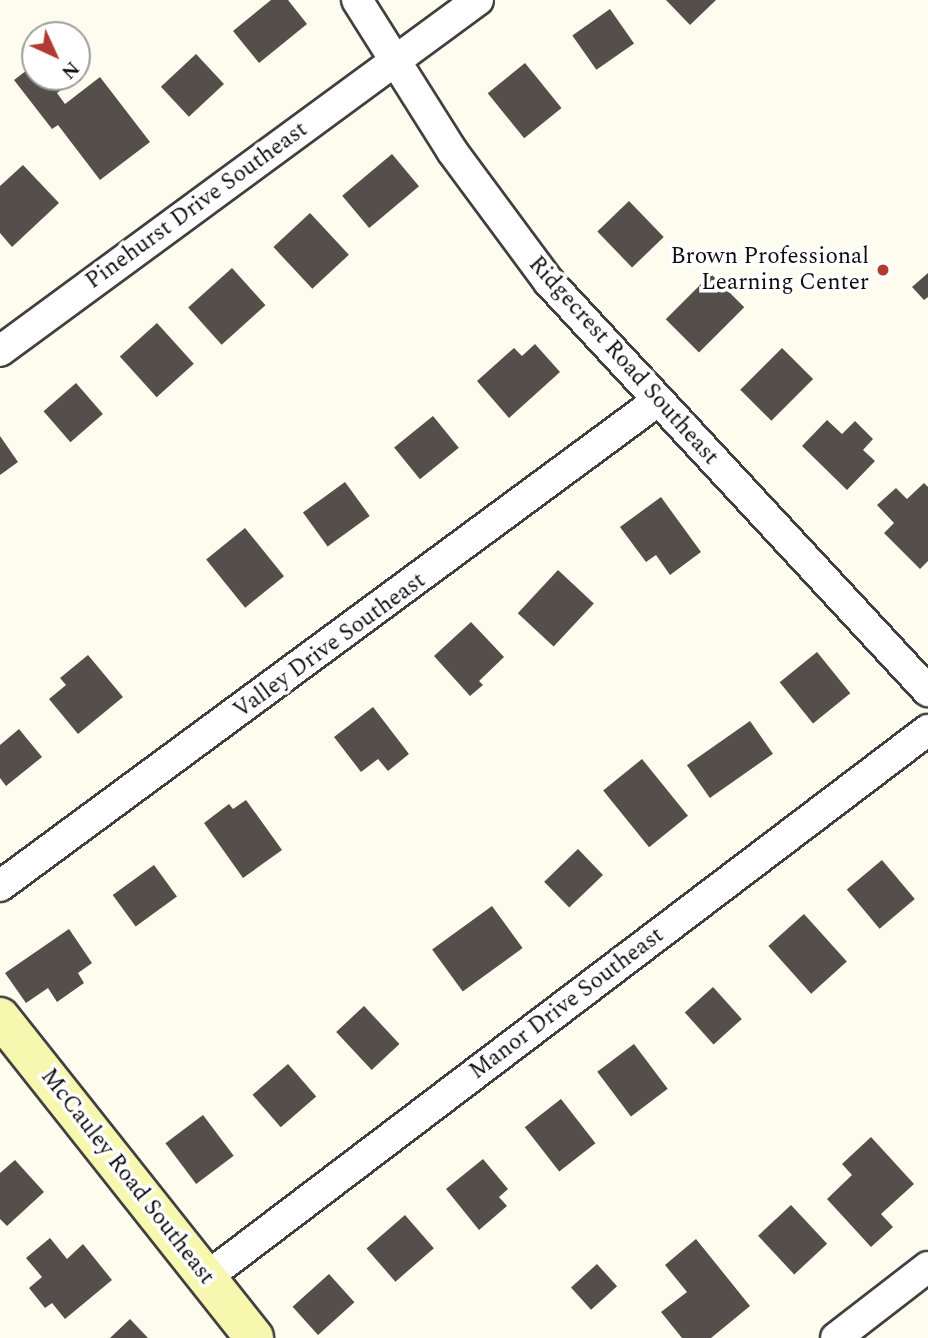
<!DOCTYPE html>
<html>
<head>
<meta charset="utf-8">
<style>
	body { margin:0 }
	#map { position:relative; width:928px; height:1338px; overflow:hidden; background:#fdfcee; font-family:Spectral,serif }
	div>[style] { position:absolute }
	.building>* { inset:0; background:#544f4a; transform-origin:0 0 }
	.roads { filter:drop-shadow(2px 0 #404040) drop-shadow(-2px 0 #404040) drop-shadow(0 2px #404040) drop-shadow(0 -2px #404040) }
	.street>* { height:30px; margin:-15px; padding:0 15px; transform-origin:15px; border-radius:15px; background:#fff }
	.secondary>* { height:38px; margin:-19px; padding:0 19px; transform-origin:19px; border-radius:19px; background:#f7f7b0 }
	.dots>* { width:19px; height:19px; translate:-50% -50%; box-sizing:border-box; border:4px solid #fff; border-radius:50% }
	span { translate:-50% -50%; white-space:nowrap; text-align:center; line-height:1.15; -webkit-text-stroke:7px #fff; paint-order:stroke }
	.street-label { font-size:23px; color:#0d0d0d }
	.poi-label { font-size:23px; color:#0d0d0d }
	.right { translate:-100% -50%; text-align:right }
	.north { position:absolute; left:21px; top:21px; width:70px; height:70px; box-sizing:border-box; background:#fff; border:2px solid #9e9e9e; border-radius:50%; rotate:135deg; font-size:19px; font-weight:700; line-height:28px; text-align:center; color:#0d0d0d }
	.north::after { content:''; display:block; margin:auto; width:24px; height:32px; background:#af3b33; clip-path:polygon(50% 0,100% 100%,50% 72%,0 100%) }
</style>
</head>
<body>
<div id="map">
	<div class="building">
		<div style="clip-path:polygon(271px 0,288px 0,307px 24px,259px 63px,233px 31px)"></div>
		<div style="clip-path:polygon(666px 0,716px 0,690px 25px)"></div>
		<div style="left:610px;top:9px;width:42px;height:46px;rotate:55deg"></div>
		<div style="left:196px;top:54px;width:41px;height:48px;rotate:47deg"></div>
		<div style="left:525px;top:63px;width:58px;height:48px;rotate:51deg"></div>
		<div style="clip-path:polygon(35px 64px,35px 77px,79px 77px,57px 93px,65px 104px,100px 77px,150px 142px,100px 180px,58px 125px,52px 129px,14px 80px)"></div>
		<div style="left:392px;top:154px;width:42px;height:65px;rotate:50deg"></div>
		<div style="clip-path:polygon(23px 165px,59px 203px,12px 247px,0 233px,0 186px)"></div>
		<div style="left:629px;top:201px;width:50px;height:44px;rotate:46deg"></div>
		<div style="left:310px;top:213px;width:57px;height:50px;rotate:47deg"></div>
		<div style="left:232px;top:268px;width:50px;height:59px;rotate:48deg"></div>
		<div style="clip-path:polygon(928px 273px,928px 297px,924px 300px,912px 287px)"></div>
		<div style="left:711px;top:274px;width:47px;height:64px;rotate:45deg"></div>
		<div style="left:157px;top:323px;width:55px;height:50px;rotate:48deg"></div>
		<div style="clip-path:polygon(535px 344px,560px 372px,509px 418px,477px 381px,514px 348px,522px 356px)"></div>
		<div style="left:782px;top:348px;width:44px;height:59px;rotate:45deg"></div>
		<div style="left:76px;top:383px;width:41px;height:43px;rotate:49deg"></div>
		<div style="left:433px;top:416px;width:41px;height:50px;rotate:51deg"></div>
		<div style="clip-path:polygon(827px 420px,842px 434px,855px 421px,873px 439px,863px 450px,875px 461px,847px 490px,802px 446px)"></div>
		<div style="clip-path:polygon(0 436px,18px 462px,0 475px)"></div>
		<div style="left:345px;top:482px;width:42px;height:52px;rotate:54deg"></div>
		<div style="clip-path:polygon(924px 483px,928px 487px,928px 561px,920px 569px,884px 533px,894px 523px,877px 505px,896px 488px,907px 499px)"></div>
		<div style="clip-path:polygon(661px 497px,701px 552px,670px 575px,656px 555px,646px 562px,620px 527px)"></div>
		<div style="left:245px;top:528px;width:62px;height:50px;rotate:51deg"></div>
		<div style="left:558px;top:570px;width:49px;height:59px;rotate:43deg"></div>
		<div style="clip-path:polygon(471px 622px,504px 657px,479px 681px,483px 685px,470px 696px,434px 656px)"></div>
		<div style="left:817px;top:652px;width:53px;height:48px;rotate:51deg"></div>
		<div style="clip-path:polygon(88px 655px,123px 697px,78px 734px,49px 699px,66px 685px,60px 678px)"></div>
		<div style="clip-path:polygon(373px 707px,409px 754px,388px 771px,378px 759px,361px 772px,334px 737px)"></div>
		<div style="left:750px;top:721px;width:40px;height:77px;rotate:55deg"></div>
		<div style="clip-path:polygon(19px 729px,42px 757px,6px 786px,0 778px,0 745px)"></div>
		<div style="left:642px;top:759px;width:73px;height:50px;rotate:51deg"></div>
		<div style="clip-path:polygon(246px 800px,282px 850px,243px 878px,204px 823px,229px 804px,233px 809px)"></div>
		<div style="left:578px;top:849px;width:36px;height:47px;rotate:46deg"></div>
		<div style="left:882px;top:860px;width:51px;height:46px;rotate:50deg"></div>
		<div style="left:154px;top:865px;width:39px;height:51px;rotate:54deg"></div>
		<div style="left:492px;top:906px;width:52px;height:74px;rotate:54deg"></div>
		<div style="left:804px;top:914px;width:64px;height:48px;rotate:48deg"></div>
		<div style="clip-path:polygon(69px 929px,92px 963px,78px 973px,84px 983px,57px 1002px,48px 988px,26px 1003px,5px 973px)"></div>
		<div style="left:713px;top:987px;width:43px;height:38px;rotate:48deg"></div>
		<div style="left:364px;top:1006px;width:52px;height:38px;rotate:47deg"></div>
		<div style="left:634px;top:1044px;width:56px;height:46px;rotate:53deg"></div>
		<div style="left:288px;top:1064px;width:43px;height:47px;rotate:49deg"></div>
		<div style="left:561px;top:1099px;width:56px;height:46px;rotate:52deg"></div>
		<div style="left:203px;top:1115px;width:51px;height:47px;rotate:53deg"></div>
		<div style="clip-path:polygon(871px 1137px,914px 1184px,881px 1214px,893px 1227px,871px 1247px,827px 1199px,852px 1175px,842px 1164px)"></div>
		<div style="clip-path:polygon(483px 1159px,508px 1189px,499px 1197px,507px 1206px,479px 1230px,446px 1189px)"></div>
		<div style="clip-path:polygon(15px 1160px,44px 1192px,7px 1226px,0 1219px,0 1173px)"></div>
		<div style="left:791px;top:1205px;width:53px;height:45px;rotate:47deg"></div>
		<div style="left:405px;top:1215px;width:44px;height:51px;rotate:49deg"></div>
		<div style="clip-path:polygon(50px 1238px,67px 1259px,83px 1244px,112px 1280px,65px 1319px,52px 1303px,45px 1308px,29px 1288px,42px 1277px,26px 1258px)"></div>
		<div style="clip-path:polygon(696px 1239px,750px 1306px,711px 1338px,682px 1338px,661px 1312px,687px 1292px,665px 1265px)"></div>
		<div style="left:597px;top:1264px;width:30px;height:35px;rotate:48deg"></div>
		<div style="left:329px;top:1274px;width:38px;height:49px;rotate:48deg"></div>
		<div style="clip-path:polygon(130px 1319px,148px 1338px,110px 1338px)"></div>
	</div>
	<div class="roads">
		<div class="street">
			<div style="left:357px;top:0;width:178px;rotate:57.8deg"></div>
			<div style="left:452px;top:151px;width:163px;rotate:53.5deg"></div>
			<div style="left:549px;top:282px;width:558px;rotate:47.18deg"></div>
			<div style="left:0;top:351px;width:593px;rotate:-36.29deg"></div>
			<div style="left:0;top:886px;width:815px;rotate:-36.42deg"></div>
			<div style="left:207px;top:1277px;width:905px;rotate:-37.19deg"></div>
			<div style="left:836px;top:1338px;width:116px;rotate:-37.7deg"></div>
		</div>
		<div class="secondary">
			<div style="left:0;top:1017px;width:409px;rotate:51.6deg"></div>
		</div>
	</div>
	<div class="dots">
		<div style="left:883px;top:270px;background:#af3b33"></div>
	</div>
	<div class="street-label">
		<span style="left:197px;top:206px;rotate:-36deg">Pinehurst Drive Southeast</span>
		<span style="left:623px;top:361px;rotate:48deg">Ridgecrest Road Southeast</span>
		<span style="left:330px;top:646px;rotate:-36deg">Valley Drive Southeast</span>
		<span style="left:567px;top:1004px;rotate:-37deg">Manor Drive Southeast</span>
		<span style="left:127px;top:1177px;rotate:52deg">McCauley Road Southeast</span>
	</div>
	<div class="poi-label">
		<span class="right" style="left:869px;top:270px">Brown Professional<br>Learning Center</span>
	</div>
	<div class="north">N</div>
</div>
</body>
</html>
